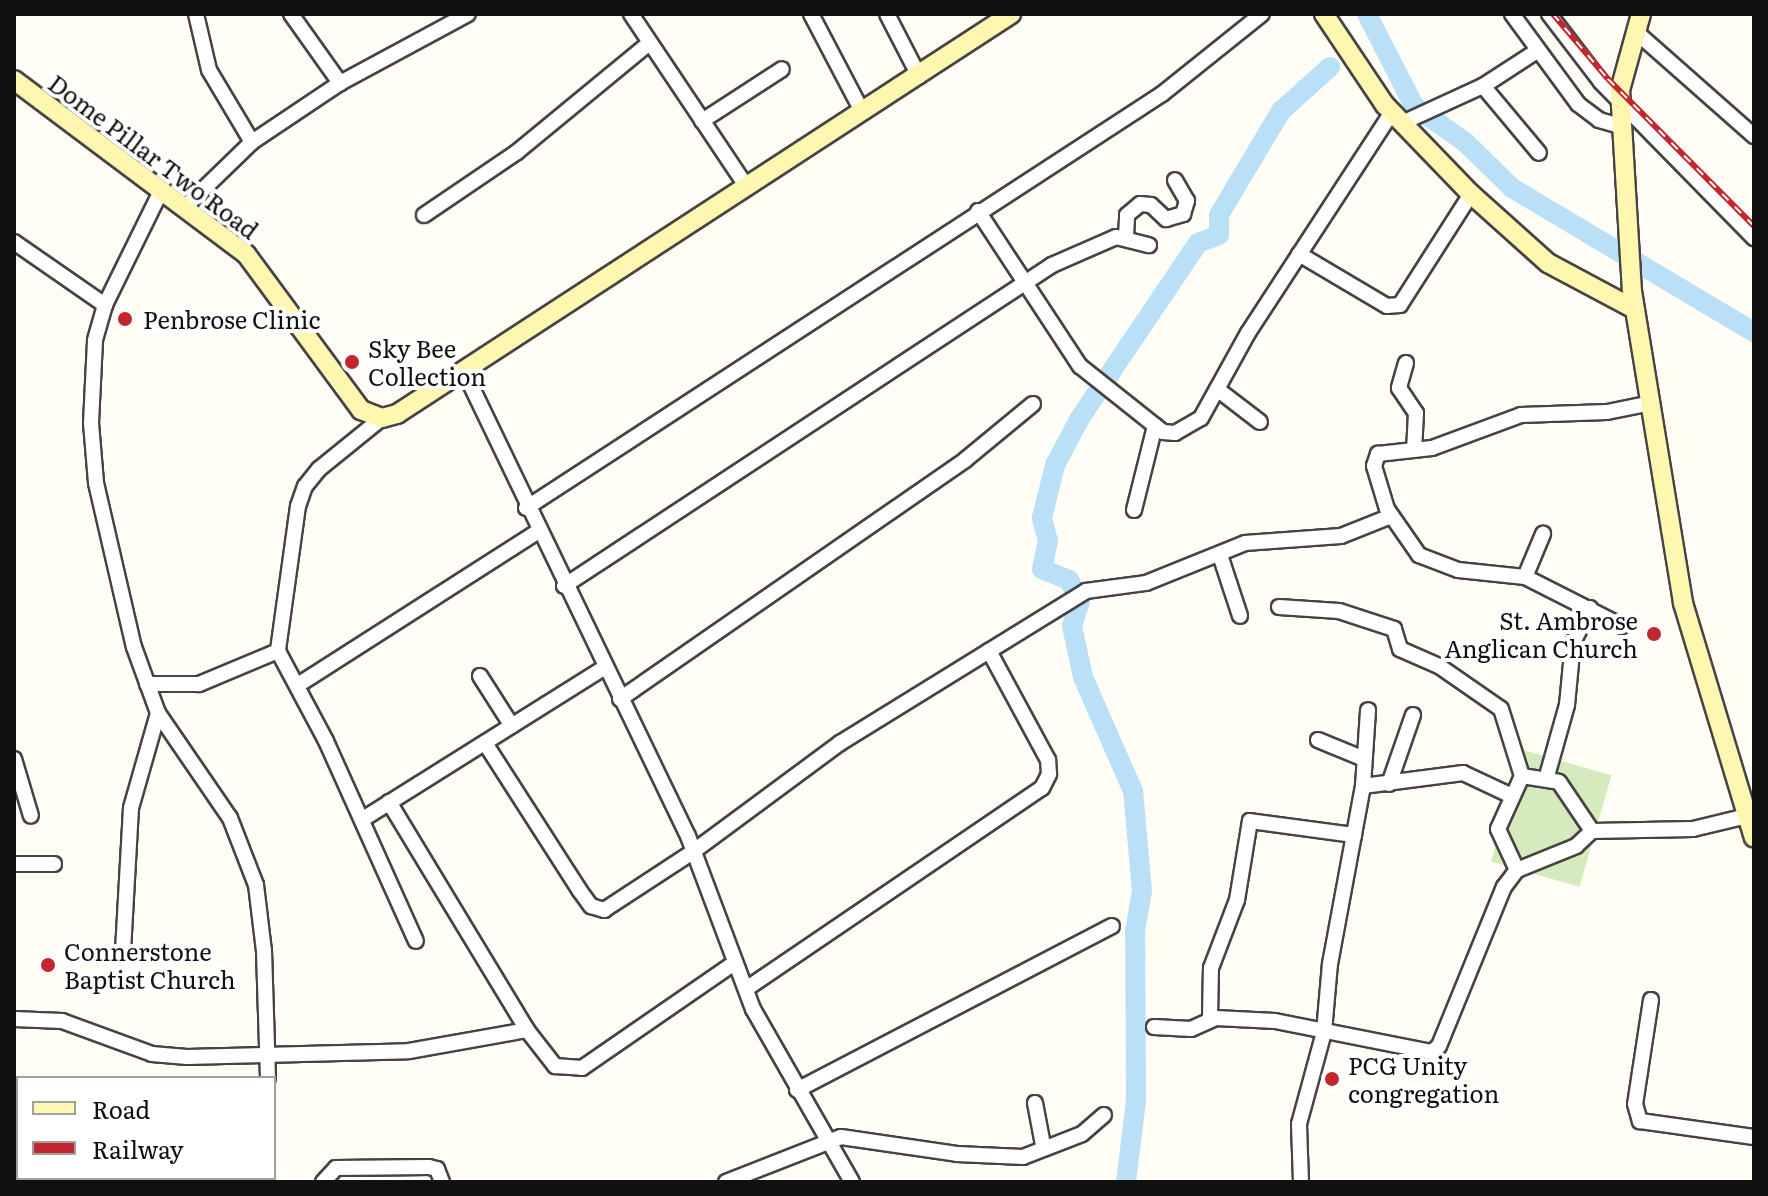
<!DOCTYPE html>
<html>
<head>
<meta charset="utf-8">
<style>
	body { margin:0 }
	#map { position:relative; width:1768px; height:1196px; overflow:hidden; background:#fffdf5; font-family:Literata,serif }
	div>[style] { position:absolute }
	.green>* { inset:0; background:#d5ebbd; transform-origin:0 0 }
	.river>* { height:20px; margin:-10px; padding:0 10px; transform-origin:10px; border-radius:10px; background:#b9e0f7 }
	.roads { filter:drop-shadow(2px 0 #444) drop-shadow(-2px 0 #444) drop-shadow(0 2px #444) drop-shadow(0 -2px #444) }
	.street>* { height:14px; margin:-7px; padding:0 7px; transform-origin:7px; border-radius:7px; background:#fff }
	.secondary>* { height:18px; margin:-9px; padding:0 9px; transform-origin:9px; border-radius:9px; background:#fff6b0 }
	.rail>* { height:6px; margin-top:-3px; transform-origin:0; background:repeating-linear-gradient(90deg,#fff 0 9px,#c4262e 0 18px); box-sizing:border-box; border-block:2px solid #c4262e }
	.dots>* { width:22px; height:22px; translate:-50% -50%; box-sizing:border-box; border:4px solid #fff; border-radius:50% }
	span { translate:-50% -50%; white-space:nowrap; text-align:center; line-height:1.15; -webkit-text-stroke:8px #fff; paint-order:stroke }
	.street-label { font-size:24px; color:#111 }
	.poi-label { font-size:24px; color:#111 }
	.left { translate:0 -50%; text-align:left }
	.right { translate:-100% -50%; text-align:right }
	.frame { position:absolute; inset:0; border:16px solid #111; pointer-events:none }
	.legend { position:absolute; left:16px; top:1076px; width:260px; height:104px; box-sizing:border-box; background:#fff; border:2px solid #a0a0a0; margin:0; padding:10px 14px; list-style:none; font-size:24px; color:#111 }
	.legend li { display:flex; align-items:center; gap:16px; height:40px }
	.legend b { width:40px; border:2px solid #a0a0a0 }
</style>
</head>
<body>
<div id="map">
	<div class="green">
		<div style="left:1523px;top:750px;width:92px;height:116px;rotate:16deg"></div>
	</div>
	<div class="river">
		<div style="left:1367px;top:14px;width:103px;rotate:62.9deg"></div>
		<div style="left:1414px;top:106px;width:62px;rotate:35.2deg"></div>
		<div style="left:1465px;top:142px;width:66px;rotate:44.4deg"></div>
		<div style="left:1512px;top:188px;width:282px;rotate:30.8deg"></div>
		<div style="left:1126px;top:1182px;width:83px;rotate:-83deg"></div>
		<div style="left:1136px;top:1100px;width:169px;rotate:-90.3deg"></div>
		<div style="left:1135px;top:931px;width:41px;rotate:-80.1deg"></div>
		<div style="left:1142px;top:891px;width:100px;rotate:-95.1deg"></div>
		<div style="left:1133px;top:791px;width:124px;rotate:-113.7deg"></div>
		<div style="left:1083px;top:677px;width:52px;rotate:-102.2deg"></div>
		<div style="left:1072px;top:626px;width:26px;rotate:-72deg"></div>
		<div style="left:1080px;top:601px;width:24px;rotate:-118deg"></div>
		<div style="left:1069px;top:580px;width:29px;rotate:-158deg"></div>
		<div style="left:1042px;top:569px;width:29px;rotate:-78deg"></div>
		<div style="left:1048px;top:541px;width:24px;rotate:-105deg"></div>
		<div style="left:1042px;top:518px;width:55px;rotate:-76.2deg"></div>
		<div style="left:1055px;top:465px;width:53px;rotate:-62deg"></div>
		<div style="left:1080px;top:418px;width:211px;rotate:-56deg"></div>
		<div style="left:1198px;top:243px;width:22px;rotate:-21deg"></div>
		<div style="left:1219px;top:235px;width:20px;rotate:-90deg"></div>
		<div style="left:1219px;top:215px;width:121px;rotate:-59.2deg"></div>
		<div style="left:1281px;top:111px;width:66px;rotate:-41.9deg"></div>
	</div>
	<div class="roads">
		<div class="street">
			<div style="left:196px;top:14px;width:57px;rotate:76.9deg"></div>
			<div style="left:209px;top:70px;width:84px;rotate:59.2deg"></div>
			<div style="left:291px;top:14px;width:85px;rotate:54.6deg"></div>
			<div style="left:631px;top:14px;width:208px;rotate:56.2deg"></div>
			<div style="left:811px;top:14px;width:110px;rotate:62.3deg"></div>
			<div style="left:887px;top:14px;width:70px;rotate:62.7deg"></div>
			<div style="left:1512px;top:14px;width:112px;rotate:53.7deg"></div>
			<div style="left:1578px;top:104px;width:26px;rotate:37deg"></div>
			<div style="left:1599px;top:120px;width:22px;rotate:16deg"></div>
			<div style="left:1549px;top:14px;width:86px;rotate:52.6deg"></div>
			<div style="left:1601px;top:82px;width:219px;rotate:45.6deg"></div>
			<div style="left:1635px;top:31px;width:159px;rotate:41.4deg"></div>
			<div style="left:1483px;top:86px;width:87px;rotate:50.1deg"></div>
			<div style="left:702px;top:121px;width:95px;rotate:-33deg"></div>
			<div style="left:1402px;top:123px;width:89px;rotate:-24.6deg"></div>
			<div style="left:1483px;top:86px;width:64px;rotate:-32.9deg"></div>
			<div style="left:162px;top:189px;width:129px;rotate:116.2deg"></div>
			<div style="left:105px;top:305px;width:37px;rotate:106deg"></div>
			<div style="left:95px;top:341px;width:82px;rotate:92.8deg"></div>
			<div style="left:91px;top:423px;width:60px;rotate:85.2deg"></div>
			<div style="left:96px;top:483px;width:168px;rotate:77deg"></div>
			<div style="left:134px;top:647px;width:70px;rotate:70deg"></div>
			<div style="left:158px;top:713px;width:127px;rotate:55.6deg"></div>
			<div style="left:230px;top:818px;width:72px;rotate:68.8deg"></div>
			<div style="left:256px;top:885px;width:66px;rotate:83.1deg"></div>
			<div style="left:264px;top:951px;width:127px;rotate:88.2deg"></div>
			<div style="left:185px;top:207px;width:93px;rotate:-44.1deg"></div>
			<div style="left:252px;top:142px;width:106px;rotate:-33.8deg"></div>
			<div style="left:340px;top:83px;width:145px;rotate:-28.3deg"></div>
			<div style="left:978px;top:211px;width:186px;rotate:56.7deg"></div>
			<div style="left:1080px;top:366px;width:106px;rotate:38.5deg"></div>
			<div style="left:1163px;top:432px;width:12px;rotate:5deg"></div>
			<div style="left:1175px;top:433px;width:30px;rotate:-30deg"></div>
			<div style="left:1201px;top:418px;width:97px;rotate:-61.1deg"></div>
			<div style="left:1248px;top:333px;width:264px;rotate:-56.9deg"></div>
			<div style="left:424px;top:215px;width:112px;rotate:-34.1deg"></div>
			<div style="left:517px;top:152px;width:171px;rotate:-39.5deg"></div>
			<div style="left:1126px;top:237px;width:22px;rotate:-87deg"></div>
			<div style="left:1127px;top:215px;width:17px;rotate:-40deg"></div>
			<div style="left:1140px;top:204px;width:11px;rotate:5deg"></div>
			<div style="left:1151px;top:205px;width:21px;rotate:43deg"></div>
			<div style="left:1166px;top:219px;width:18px;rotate:-16deg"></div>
			<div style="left:1183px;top:214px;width:14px;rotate:-73deg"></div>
			<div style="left:1187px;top:201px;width:24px;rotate:-120deg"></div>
			<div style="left:14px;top:242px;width:111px;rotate:34.7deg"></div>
			<div style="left:1299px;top:254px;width:102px;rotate:30.6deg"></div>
			<div style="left:1387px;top:306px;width:13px;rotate:-4deg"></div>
			<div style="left:1400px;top:305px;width:132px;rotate:-57.4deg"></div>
			<div style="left:1406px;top:363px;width:26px;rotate:106deg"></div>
			<div style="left:1399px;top:388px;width:30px;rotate:56deg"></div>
			<div style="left:1416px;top:413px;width:37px;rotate:93deg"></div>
			<div style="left:463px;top:369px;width:518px;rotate:64.28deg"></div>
			<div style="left:688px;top:836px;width:185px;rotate:69.4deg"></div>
			<div style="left:753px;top:1009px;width:199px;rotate:60.2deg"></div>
			<div style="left:1217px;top:389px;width:54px;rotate:37.5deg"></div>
			<div style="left:382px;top:418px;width:81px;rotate:141deg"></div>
			<div style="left:319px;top:469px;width:22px;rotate:129deg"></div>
			<div style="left:305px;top:486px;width:21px;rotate:109deg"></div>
			<div style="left:298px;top:506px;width:146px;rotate:97.9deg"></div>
			<div style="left:278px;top:651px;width:102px;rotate:61.9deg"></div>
			<div style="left:326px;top:741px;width:219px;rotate:65.8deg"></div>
			<div style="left:526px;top:508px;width:759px;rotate:-33.06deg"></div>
			<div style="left:1162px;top:94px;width:128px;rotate:-38.7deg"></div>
			<div style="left:1134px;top:510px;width:87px;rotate:-76deg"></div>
			<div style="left:1220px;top:555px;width:64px;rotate:71.8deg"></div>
			<div style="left:1525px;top:577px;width:47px;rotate:-67.3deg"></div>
			<div style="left:564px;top:586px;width:584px;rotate:-33.34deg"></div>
			<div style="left:1052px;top:265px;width:70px;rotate:-23.6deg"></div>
			<div style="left:1116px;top:237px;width:34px;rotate:14deg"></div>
			<div style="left:1279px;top:607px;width:60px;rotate:3.8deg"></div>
			<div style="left:1339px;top:611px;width:58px;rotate:18.1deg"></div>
			<div style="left:1394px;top:629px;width:21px;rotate:73deg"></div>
			<div style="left:1400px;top:649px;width:43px;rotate:23.6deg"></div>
			<div style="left:1439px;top:666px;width:75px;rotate:34.7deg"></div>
			<div style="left:1501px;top:709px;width:70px;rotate:72.6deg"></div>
			<div style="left:1622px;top:626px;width:109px;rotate:-153.2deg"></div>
			<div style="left:1525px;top:577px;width:67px;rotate:-174deg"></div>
			<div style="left:1458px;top:570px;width:42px;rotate:-159deg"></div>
			<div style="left:1419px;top:555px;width:56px;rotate:-124.8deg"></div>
			<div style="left:1387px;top:509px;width:45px;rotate:-106.8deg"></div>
			<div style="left:1374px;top:466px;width:13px;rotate:-72deg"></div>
			<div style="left:1378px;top:454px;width:54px;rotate:-6.3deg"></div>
			<div style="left:1432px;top:448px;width:95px;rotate:-20.3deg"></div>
			<div style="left:1521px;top:415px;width:86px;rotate:-2deg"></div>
			<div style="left:1607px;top:412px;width:41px;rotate:-11.3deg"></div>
			<div style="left:480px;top:676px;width:59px;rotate:57.4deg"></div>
			<div style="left:147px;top:684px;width:52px"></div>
			<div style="left:199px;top:684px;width:86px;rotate:-22.7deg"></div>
			<div style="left:298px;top:685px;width:284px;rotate:-32.6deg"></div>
			<div style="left:620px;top:699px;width:420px;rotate:-34.7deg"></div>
			<div style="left:965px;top:460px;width:88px;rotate:-39.5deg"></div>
			<div style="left:1318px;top:740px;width:50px;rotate:22.4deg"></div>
			<div style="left:485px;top:743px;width:176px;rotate:57.3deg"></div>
			<div style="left:580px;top:891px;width:19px;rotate:54deg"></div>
			<div style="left:591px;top:906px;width:14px;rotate:17deg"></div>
			<div style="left:604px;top:910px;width:108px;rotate:-33.2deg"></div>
			<div style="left:694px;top:851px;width:182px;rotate:-36.5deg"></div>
			<div style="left:840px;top:743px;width:289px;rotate:-31.7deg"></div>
			<div style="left:1086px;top:591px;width:61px;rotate:-7.6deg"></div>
			<div style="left:1146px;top:583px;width:107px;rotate:-22deg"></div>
			<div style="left:1245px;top:543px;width:96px;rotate:-4.2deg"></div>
			<div style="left:1341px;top:536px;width:54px;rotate:-21.8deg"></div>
			<div style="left:14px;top:759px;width:59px;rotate:73.4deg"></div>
			<div style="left:1547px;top:776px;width:74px;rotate:-74.3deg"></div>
			<div style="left:1567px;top:705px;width:62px;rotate:-84.5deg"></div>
			<div style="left:1573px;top:643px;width:39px;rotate:-64deg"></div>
			<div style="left:1389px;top:784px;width:73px;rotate:-70.8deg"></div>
			<div style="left:1363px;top:786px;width:76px;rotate:-86.2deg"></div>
			<div style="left:389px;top:802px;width:267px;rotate:58.8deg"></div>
			<div style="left:527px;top:1030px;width:46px;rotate:52.1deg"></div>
			<div style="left:555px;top:1066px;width:27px;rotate:4deg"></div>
			<div style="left:582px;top:1068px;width:185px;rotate:-34.6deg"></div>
			<div style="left:363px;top:819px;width:284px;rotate:-32.1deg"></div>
			<div style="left:14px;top:864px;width:40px"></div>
			<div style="left:1517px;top:870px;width:45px;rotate:-114.9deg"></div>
			<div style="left:1498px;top:829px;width:58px;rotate:-65.6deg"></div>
			<div style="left:1522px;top:776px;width:37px;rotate:9deg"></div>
			<div style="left:1559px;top:782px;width:59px;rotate:56deg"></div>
			<div style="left:123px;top:951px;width:143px;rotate:-86.8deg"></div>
			<div style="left:131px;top:808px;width:99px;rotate:-74.1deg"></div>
			<div style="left:746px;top:989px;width:358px;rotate:-34.2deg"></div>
			<div style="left:1042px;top:788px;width:16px;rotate:-63deg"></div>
			<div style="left:1049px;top:774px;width:14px;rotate:-94deg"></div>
			<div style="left:1048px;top:760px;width:124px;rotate:-118.4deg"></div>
			<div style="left:1651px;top:1000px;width:105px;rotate:98.7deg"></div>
			<div style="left:1635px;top:1104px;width:18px;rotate:74deg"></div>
			<div style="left:1640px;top:1121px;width:115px;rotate:8deg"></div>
			<div style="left:1210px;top:1018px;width:50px;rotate:-88.9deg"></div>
			<div style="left:1211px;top:968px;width:73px;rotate:-69.1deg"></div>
			<div style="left:1237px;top:900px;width:80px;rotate:-80.7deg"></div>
			<div style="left:1250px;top:821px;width:105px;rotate:7.7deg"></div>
			<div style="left:14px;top:1019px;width:48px;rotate:2.4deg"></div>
			<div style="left:62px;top:1021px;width:96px;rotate:20.1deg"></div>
			<div style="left:152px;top:1054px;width:35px;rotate:5deg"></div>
			<div style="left:187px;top:1057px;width:222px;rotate:-1.5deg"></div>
			<div style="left:409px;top:1051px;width:120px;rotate:-10.1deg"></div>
			<div style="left:1154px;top:1027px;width:37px;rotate:3deg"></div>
			<div style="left:1191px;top:1029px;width:27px;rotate:-24deg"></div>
			<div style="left:1216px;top:1018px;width:59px;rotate:2.9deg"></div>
			<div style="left:1275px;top:1021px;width:160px;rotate:11.2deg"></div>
			<div style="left:1432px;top:1052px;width:9px;rotate:-41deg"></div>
			<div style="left:1439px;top:1046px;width:172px;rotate:-67.8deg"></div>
			<div style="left:1504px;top:887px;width:21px;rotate:-53deg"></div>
			<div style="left:1517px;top:870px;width:64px;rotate:-22.1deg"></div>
			<div style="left:1576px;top:846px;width:22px;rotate:-43deg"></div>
			<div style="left:1592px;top:831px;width:101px;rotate:-1.1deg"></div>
			<div style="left:1693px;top:829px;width:56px;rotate:-13.5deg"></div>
			<div style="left:797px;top:1090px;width:355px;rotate:-27.5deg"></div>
			<div style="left:1035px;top:1103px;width:43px;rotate:79.2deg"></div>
			<div style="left:14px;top:1165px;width:4px;rotate:14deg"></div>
			<div style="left:248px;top:1182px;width:4px;rotate:-63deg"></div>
			<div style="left:323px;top:1182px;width:19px;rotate:-47deg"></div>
			<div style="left:336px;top:1168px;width:93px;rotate:-0.6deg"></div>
			<div style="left:429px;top:1167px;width:8px;rotate:14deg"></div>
			<div style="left:437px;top:1169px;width:14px;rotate:69deg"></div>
			<div style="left:726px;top:1182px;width:123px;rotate:-21.4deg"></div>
			<div style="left:841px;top:1137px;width:117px;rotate:8.3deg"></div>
			<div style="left:957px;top:1154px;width:66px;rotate:2.6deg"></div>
			<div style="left:1023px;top:1157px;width:63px;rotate:-21.3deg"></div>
			<div style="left:1082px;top:1134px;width:29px;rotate:-41deg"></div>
			<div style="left:1301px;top:1182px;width:58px;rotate:-92deg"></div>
			<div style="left:1299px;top:1124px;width:95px;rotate:-74.8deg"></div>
			<div style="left:1324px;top:1032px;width:68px;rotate:-85deg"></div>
			<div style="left:1330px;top:964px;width:181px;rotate:-79.5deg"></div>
			<div style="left:1363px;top:786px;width:101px;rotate:-7.4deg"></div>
			<div style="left:1463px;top:773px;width:52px;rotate:25.1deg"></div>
		</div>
		<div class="secondary">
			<div style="left:1324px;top:14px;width:110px;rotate:56.2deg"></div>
			<div style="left:1385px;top:105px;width:124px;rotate:46deg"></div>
			<div style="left:1471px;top:194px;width:103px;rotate:41.9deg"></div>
			<div style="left:1548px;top:263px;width:98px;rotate:28.1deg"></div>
			<div style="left:1641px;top:14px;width:79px;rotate:105.4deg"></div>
			<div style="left:1620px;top:90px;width:201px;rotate:86.6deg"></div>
			<div style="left:1632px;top:291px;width:316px;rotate:80.7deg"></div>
			<div style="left:1683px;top:603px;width:245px;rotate:73.2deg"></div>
			<div style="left:14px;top:80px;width:290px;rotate:36.9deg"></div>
			<div style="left:246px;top:254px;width:194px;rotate:53.6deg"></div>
			<div style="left:361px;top:410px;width:22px;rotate:21deg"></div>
			<div style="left:382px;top:418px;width:16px;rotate:-15deg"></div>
			<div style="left:397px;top:414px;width:733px;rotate:-33.08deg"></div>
		</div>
	</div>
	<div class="rail">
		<div style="left:1553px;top:14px;width:85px;rotate:49.8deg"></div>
		<div style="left:1608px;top:79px;width:207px;rotate:45.2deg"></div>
	</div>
	<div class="dots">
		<div style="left:125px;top:319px;background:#c4262e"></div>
		<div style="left:352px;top:362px;background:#c4262e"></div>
		<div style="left:1654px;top:634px;background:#c4262e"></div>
		<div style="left:48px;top:965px;background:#c4262e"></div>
		<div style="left:1332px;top:1079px;background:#c4262e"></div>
	</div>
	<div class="street-label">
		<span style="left:154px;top:156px;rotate:37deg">Dome Pillar Two Road</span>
	</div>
	<div class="poi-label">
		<span class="left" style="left:143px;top:319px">Penbrose Clinic</span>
		<span class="left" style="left:368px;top:362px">Sky Bee<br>Collection</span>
		<span class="right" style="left:1638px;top:634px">St. Ambrose<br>Anglican Church</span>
		<span class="left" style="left:64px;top:965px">Connerstone<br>Baptist Church</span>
		<span class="left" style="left:1348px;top:1079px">PCG Unity<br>congregation</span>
	</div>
	<div class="frame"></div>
	<ul class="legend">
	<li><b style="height:10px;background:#fff6b0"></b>Road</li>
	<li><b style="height:10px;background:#c4262e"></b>Railway</li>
	</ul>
</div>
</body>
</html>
